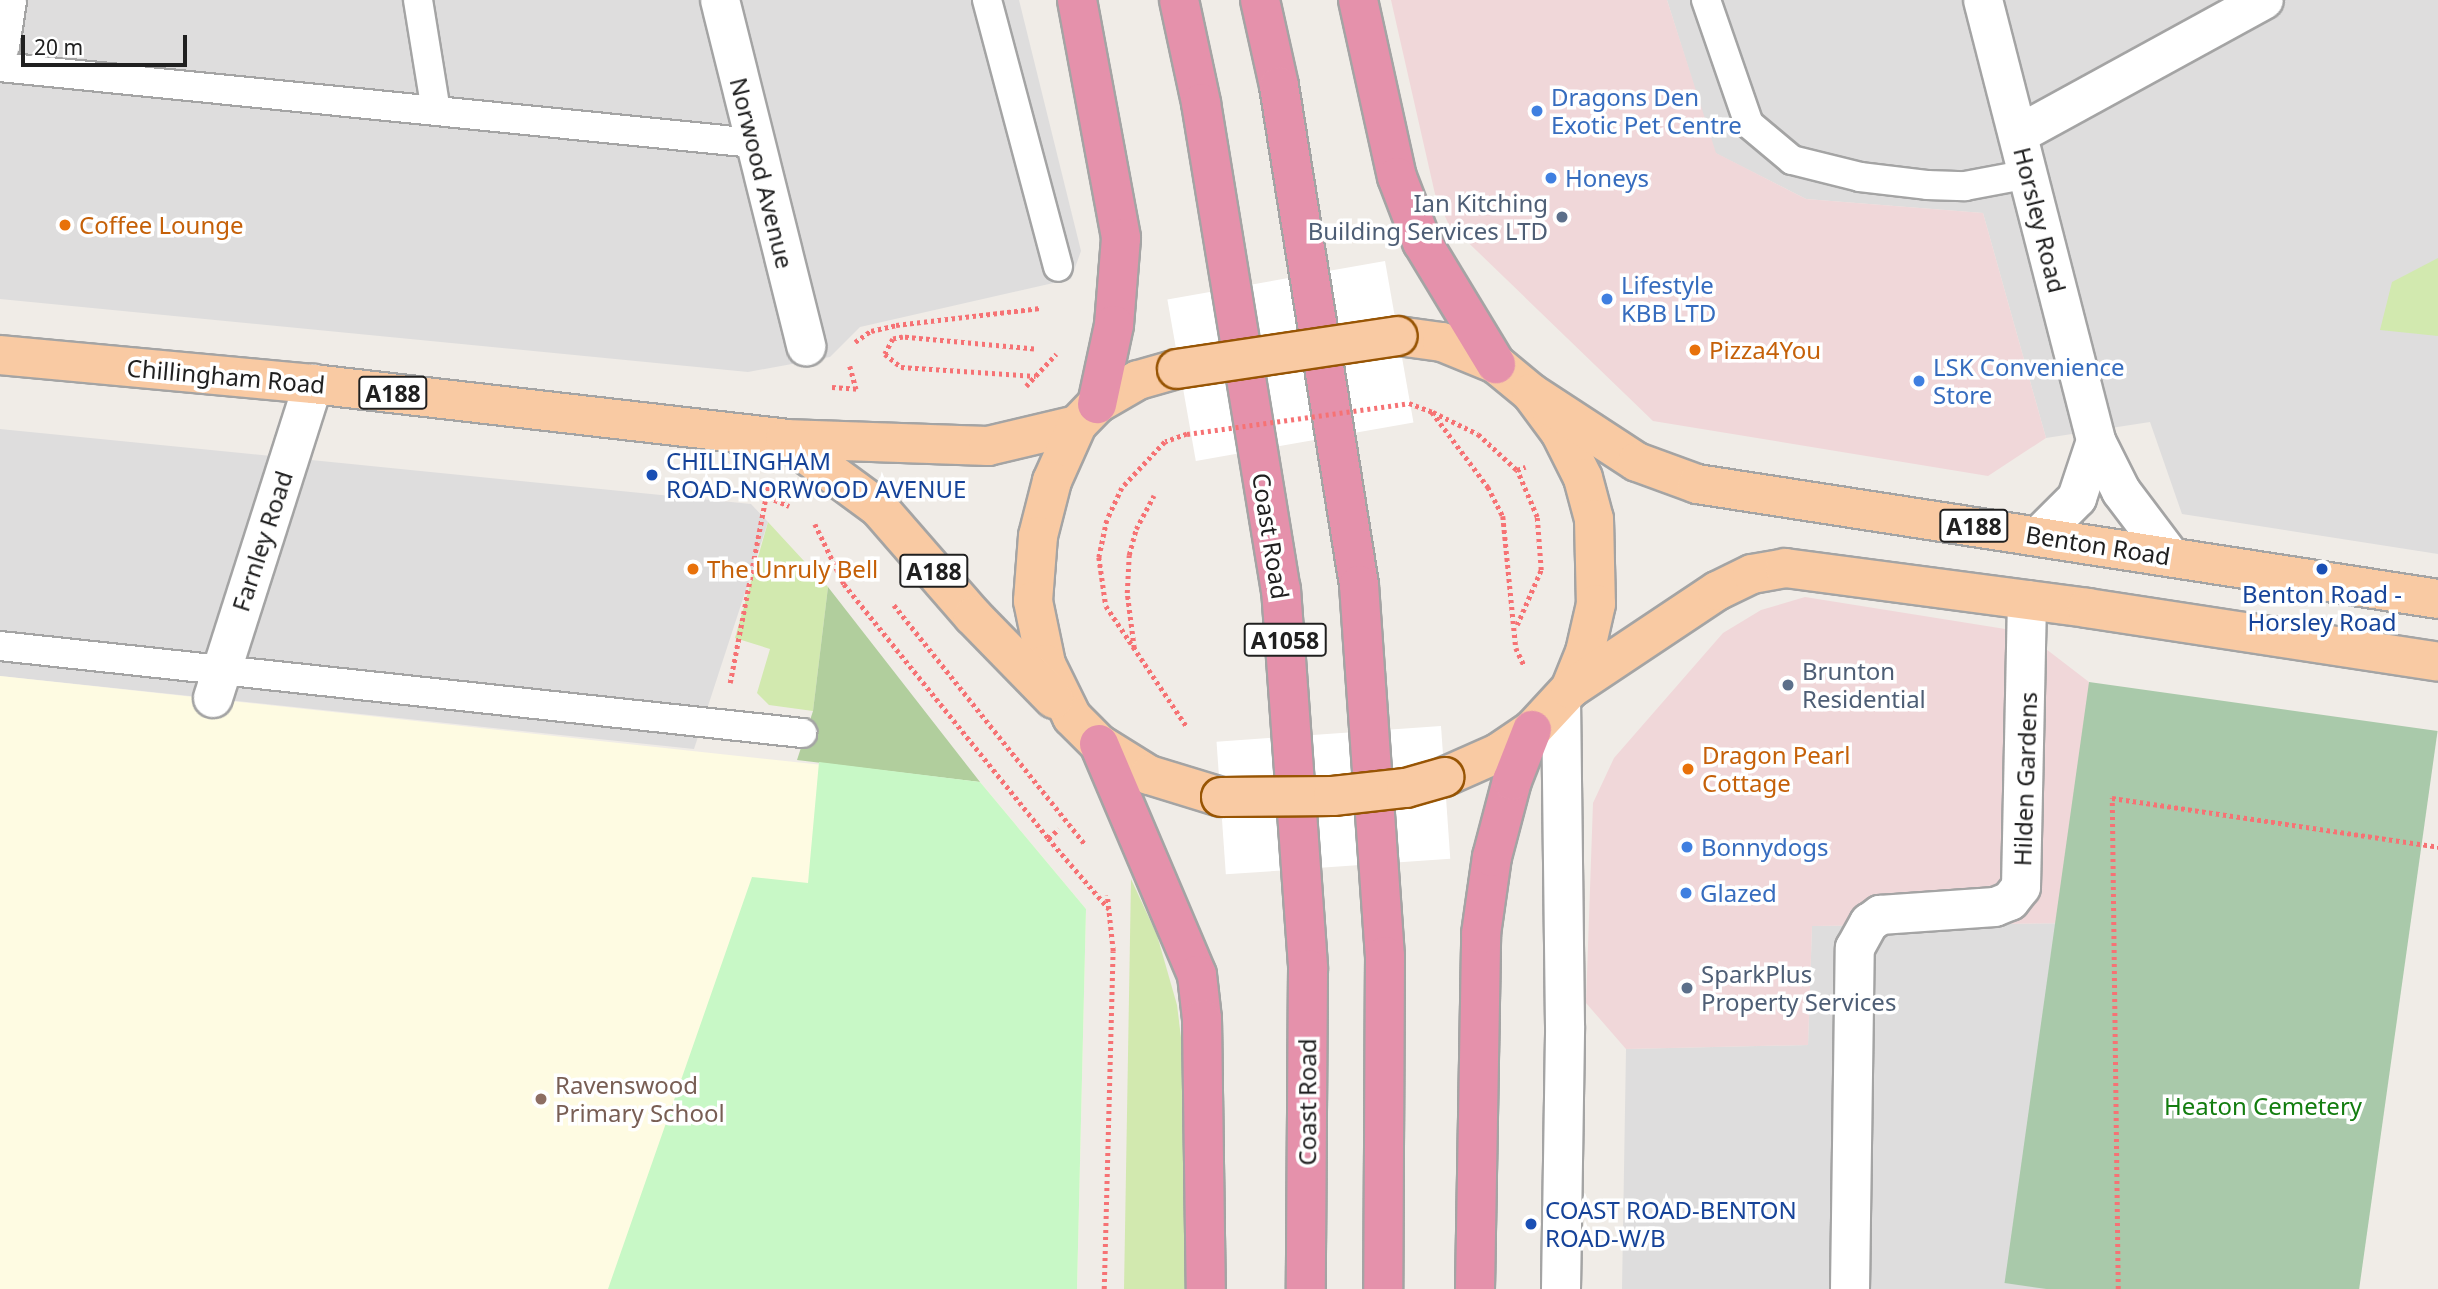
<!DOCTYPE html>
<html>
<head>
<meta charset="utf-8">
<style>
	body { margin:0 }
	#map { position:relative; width:2438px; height:1289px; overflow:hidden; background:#f0ece7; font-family:"Noto Sans",sans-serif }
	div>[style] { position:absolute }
	.residential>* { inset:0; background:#dedddd }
	.commercial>* { inset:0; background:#f0d7d9 }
	.education>* { inset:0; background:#fefbe2 }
	.grass>* { inset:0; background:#d2e9af }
	.forest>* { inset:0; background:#b1ce9d }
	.cemetery>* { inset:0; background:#a9c9aa; transform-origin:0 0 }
	.park>* { inset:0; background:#c8f8c6 }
	.pier>* { inset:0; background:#fff; transform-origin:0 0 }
	.path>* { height:4.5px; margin-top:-2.25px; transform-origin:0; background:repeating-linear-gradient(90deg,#f67274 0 3.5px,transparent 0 7px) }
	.roads { filter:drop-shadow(2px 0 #a4a4a4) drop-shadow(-2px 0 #a4a4a4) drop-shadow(0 2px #a4a4a4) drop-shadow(0 -2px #a4a4a4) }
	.lane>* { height:28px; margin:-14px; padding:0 14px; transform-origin:14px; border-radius:14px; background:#fff }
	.street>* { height:38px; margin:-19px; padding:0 19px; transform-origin:19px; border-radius:19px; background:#fff }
	.primary>* { height:38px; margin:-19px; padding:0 19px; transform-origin:19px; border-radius:19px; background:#f9caa3 }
	.highway>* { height:38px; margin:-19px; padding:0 19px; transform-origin:19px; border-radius:19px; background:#e591ab }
	.path-bridge>* { height:4.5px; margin-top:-2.25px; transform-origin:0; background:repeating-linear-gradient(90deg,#f67274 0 3.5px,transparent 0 7px) }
	.bridges { filter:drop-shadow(2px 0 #985504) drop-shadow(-2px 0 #985504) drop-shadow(0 2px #985504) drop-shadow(0 -2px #985504) }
	.primary-bridge>* { height:38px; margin:-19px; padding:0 19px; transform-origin:19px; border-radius:19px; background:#f9caa3 }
	.dots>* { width:19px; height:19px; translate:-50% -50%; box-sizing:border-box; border:4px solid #fff; border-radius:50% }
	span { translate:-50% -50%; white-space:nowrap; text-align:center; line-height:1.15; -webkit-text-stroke:7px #fff; paint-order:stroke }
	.shield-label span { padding:2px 5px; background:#fff; border:2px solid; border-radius:5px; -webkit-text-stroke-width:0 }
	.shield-label { font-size:23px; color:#202020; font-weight:700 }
	.shop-label { font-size:24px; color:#366cbe }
	.left { translate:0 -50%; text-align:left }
	.street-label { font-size:24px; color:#202020 }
	.service-label { font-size:24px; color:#4e5e75 }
	.right { translate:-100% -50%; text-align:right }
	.food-label { font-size:24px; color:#c56008 }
	.transit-label { font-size:24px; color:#164399 }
	.education-label { font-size:24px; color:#785e54 }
	.park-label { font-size:24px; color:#137d0f }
	.scale { position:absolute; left:21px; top:35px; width:166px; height:32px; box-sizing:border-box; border:4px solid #202020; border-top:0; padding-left:9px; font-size:21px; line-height:24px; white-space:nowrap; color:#202020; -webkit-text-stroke:5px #fff; paint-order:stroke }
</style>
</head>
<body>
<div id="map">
	<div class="residential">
		<div style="clip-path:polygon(0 0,1019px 0,1081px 251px,1071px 279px,860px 327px,830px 357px,748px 372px,0 299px)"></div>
		<div style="clip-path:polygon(1667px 0,2438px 0,2438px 554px,2182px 514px,2150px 422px,2046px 438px,1983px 213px,1806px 199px,1715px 153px)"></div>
		<div style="clip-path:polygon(0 429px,751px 504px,768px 522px,694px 749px,0 676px)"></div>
		<div style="clip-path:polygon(2089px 923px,2086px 1289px,1622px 1289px,1626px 1049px,1808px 1045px,1812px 926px)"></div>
	</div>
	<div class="commercial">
		<div style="clip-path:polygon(1391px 0,1667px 0,1716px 153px,1806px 199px,1983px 213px,2046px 438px,1988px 476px,1653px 421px,1448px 223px,1435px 194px)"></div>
		<div style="clip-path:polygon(1805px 597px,2024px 632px,2089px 682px,2089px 923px,1812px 926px,1808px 1045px,1626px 1049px,1586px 1003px,1593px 803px,1614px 758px,1723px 633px,1761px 610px)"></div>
	</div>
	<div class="education">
		<div style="clip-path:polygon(0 676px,980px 782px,1086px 909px,1077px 1289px,0 1289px)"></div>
	</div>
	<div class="grass">
		<div style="clip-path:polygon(2438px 258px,2438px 336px,2380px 330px,2392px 282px)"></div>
		<div style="clip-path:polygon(768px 522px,828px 587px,813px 711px,769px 705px,757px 693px,770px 649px,735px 638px)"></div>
		<div style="clip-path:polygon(1131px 879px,1157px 935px,1177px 1005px,1186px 1078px,1189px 1289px,1124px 1289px)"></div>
	</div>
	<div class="forest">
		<div style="clip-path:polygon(828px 587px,980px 782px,797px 760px,813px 711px)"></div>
	</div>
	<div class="cemetery">
		<div style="left:2089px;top:682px;width:352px;height:607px;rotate:8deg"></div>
	</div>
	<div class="park">
		<div style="clip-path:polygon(819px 762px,980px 782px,1086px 909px,1077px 1289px,608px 1289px,752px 877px,808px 883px)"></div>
	</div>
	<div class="pier">
		<div style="left:1385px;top:261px;width:164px;height:221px;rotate:80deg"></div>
		<div style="left:1441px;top:726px;width:133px;height:225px;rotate:86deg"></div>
	</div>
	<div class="path">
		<div style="left:855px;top:342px;width:19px;rotate:-35deg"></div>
		<div style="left:871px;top:331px;width:26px;rotate:-13deg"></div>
		<div style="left:896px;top:325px;width:145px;rotate:-6.7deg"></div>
		<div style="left:1034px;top:349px;width:132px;rotate:-174.8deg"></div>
		<div style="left:903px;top:337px;width:10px;rotate:169deg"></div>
		<div style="left:893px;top:339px;width:17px;rotate:118deg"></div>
		<div style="left:885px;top:354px;width:21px;rotate:39deg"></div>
		<div style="left:901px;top:367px;width:135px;rotate:3.8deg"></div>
		<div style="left:850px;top:366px;width:24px;rotate:75deg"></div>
		<div style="left:1026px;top:386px;width:44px;rotate:-46.8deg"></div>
		<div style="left:832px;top:387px;width:26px;rotate:4deg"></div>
		<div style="left:1409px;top:403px;width:25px;rotate:21deg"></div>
		<div style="left:1432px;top:412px;width:94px;rotate:53.3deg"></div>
		<div style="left:1488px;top:487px;width:33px;rotate:63deg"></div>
		<div style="left:1503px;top:516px;width:133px;rotate:84.4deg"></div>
		<div style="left:1516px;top:648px;width:19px;rotate:65deg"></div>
		<div style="left:1433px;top:412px;width:50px;rotate:26.1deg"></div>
		<div style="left:1478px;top:434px;width:53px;rotate:42.7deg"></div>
		<div style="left:1187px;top:434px;width:23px;rotate:160deg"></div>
		<div style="left:1165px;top:442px;width:63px;rotate:133.1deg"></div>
		<div style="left:1122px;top:488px;width:35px;rotate:115deg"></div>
		<div style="left:1107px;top:520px;width:38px;rotate:102deg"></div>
		<div style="left:1099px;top:557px;width:49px;rotate:81.9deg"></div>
		<div style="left:1106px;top:606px;width:146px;rotate:56.2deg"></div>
		<div style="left:768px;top:497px;width:23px;rotate:23deg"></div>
		<div style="left:815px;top:524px;width:67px;rotate:64.2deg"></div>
		<div style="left:844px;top:584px;width:326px;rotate:51.2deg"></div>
		<div style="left:1048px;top:838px;width:14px;rotate:-39deg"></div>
		<div style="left:894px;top:605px;width:306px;rotate:51.4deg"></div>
		<div style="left:1517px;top:625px;width:60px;rotate:-66.4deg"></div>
		<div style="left:1541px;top:570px;width:53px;rotate:-94.3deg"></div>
		<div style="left:1537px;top:517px;width:51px;rotate:-113.1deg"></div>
		<div style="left:1517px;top:470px;width:9px;rotate:-21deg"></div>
		<div style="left:1134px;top:648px;width:55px;rotate:-97.3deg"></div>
		<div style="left:1127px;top:593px;width:38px;rotate:-87deg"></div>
		<div style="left:1129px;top:555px;width:27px;rotate:-75deg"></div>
		<div style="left:1136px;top:529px;width:38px;rotate:-62deg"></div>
		<div style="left:730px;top:683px;width:201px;rotate:-79.1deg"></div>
		<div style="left:1048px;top:838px;width:94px;rotate:49.3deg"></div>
		<div style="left:1104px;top:1289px;width:338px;rotate:-88.5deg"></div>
		<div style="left:1113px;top:951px;width:56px;rotate:-96.1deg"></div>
		<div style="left:2118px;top:1289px;width:491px;rotate:-90.7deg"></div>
		<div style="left:2112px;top:798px;width:330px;rotate:8.5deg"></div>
	</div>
	<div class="roads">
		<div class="lane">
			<div style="left:418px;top:0;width:112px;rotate:80.8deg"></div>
			<div style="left:987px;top:0;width:276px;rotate:75.1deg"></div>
			<div style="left:1706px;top:0;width:131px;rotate:70.9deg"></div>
			<div style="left:1749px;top:124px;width:56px;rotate:39.9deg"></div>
			<div style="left:1792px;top:160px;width:70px;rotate:14deg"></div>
			<div style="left:1860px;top:177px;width:67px;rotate:6.8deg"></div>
			<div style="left:1927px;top:185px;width:38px;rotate:2deg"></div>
			<div style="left:1965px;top:186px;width:65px;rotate:-10.6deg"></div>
			<div style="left:0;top:67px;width:757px;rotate:5.76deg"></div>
			<div style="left:0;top:646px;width:807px;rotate:6.19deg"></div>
		</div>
		<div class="street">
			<div style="left:720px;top:0;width:357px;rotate:76deg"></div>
			<div style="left:1983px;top:0;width:455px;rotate:75.6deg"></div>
			<div style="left:2096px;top:441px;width:56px;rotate:63.4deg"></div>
			<div style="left:2121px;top:491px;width:81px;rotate:53deg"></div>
			<div style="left:0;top:46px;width:47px;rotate:-81.3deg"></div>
			<div style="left:2019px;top:134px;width:279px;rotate:-28.7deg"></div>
			<div style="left:2039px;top:536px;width:54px;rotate:-45deg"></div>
			<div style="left:2077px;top:498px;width:60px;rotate:-71.6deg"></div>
			<div style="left:213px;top:698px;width:330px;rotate:-72.3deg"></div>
			<div style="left:1561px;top:1289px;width:263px;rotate:-89.1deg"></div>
			<div style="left:1565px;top:1026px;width:324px;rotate:-90.7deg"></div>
			<div style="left:1850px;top:1289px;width:341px;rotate:-89.2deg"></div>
			<div style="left:1855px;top:948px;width:29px;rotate:-61deg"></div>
			<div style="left:1869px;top:923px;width:14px;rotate:-36deg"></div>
			<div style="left:1880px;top:915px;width:115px;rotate:-4deg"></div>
			<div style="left:1995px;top:907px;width:16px;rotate:-22deg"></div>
			<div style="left:2010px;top:901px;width:18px;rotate:-52deg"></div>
			<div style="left:2021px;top:887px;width:287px;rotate:-88.8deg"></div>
		</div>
		<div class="primary">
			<div style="left:1398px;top:336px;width:44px;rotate:7.8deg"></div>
			<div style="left:1442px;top:342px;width:58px;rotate:22.2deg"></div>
			<div style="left:1496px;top:364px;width:45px;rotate:39.6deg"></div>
			<div style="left:1531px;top:393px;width:49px;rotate:53.4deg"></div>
			<div style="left:1560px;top:432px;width:51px;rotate:63.4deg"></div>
			<div style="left:1583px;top:478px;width:42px;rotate:75deg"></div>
			<div style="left:1594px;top:519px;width:85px;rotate:88.7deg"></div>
			<div style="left:1596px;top:604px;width:49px;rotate:102.9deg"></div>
			<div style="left:1585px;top:652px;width:40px;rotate:112deg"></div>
			<div style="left:1570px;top:689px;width:56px;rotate:132.8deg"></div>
			<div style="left:1532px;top:730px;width:41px;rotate:145.9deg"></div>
			<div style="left:1498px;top:753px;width:59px;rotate:156deg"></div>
			<div style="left:0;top:355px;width:314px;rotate:5.3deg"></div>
			<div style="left:313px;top:384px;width:475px;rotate:6.6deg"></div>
			<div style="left:785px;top:439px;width:203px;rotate:2deg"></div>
			<div style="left:988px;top:446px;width:91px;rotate:-13.3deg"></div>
			<div style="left:1177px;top:369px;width:41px;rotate:164.2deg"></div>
			<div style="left:1138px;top:380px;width:48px;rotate:149.7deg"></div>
			<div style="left:1097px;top:404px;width:29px;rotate:134deg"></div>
			<div style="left:1077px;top:425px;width:61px;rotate:114.1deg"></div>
			<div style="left:1052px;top:481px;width:57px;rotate:104.3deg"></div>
			<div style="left:1038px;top:536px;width:65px;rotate:94.4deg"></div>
			<div style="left:1033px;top:601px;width:64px;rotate:78.3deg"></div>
			<div style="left:1046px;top:664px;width:59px;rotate:63.9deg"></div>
			<div style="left:1072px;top:717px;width:38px;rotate:45deg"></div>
			<div style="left:1099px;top:744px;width:59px;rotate:31.8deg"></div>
			<div style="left:1149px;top:775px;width:75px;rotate:17deg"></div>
			<div style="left:1531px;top:393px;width:126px;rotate:33.1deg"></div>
			<div style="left:1637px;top:462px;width:64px;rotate:20.1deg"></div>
			<div style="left:1697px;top:484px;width:750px;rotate:8.82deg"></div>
			<div style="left:785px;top:439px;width:117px;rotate:36.3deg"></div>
			<div style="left:879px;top:508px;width:143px;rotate:49deg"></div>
			<div style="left:973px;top:616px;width:116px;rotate:45.7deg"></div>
			<div style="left:1570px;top:689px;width:177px;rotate:-33.7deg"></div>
			<div style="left:1717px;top:591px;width:39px;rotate:-26deg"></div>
			<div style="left:1752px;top:574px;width:34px;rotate:-10deg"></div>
			<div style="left:1785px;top:568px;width:305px;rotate:7.5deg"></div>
			<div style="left:2087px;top:608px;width:355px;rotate:8.7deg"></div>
		</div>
		<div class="highway">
			<div style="left:1077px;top:0;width:242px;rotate:79.5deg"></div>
			<div style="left:1121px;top:238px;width:87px;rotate:94.6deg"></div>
			<div style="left:1114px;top:325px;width:81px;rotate:102.1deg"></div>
			<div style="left:1179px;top:0;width:105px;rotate:77.9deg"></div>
			<div style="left:1201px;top:103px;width:493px;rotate:80.7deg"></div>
			<div style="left:1281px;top:589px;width:381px;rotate:85.9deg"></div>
			<div style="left:1308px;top:969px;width:320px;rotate:90.4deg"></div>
			<div style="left:1260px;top:0;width:88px;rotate:77.5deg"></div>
			<div style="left:1279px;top:86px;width:505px;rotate:80.89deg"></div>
			<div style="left:1359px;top:585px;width:372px;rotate:86deg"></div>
			<div style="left:1385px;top:956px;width:333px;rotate:90.3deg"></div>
			<div style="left:1358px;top:0;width:181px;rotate:77.6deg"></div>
			<div style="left:1397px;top:177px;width:70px;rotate:69deg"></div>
			<div style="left:1422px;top:242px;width:143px;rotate:58.8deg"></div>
			<div style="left:1099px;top:744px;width:251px;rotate:67deg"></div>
			<div style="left:1197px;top:975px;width:44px;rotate:83.5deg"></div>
			<div style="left:1202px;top:1019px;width:270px;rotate:89.2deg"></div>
			<div style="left:1475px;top:1289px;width:355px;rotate:-89deg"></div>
			<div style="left:1481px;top:934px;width:78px;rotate:-81.9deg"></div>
			<div style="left:1492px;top:857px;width:79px;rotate:-75.3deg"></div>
			<div style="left:1512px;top:781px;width:55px;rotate:-68.6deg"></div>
		</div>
	</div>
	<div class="path-bridge">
		<div style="left:1187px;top:434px;width:224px;rotate:-7.9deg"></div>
	</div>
	<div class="bridges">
		<div class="primary-bridge">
			<div style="left:1177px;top:369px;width:223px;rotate:-8.5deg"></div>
			<div style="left:1221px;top:797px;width:112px;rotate:-0.5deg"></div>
			<div style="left:1333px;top:796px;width:73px;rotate:-6.3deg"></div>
			<div style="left:1406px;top:788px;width:40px;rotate:-16deg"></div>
		</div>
	</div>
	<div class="dots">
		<div style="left:1537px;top:111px;background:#3f7fe0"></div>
		<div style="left:1551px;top:178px;background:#3f7fe0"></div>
		<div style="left:1562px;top:217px;background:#5c6f8a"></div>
		<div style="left:65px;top:225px;background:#e8710a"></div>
		<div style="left:1607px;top:299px;background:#3f7fe0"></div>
		<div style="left:1695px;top:350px;background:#e8710a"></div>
		<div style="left:1919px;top:381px;background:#3f7fe0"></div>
		<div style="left:652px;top:475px;background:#1a4fb4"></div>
		<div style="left:693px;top:569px;background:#e8710a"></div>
		<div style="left:2322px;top:569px;background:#1a4fb4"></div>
		<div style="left:1788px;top:685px;background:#5c6f8a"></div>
		<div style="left:1688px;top:769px;background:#e8710a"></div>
		<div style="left:1687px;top:847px;background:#3f7fe0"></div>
		<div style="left:1686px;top:893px;background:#3f7fe0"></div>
		<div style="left:1687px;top:988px;background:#5c6f8a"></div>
		<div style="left:541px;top:1099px;background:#8d6e63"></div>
		<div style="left:1531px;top:1224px;background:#1a4fb4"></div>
	</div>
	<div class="shield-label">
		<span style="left:393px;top:393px">A188</span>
		<span style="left:1974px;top:526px">A188</span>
		<span style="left:934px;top:571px">A188</span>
		<span style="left:1285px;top:640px">A1058</span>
	</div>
	<div class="shop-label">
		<span class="left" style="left:1551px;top:111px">Dragons Den<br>Exotic Pet Centre</span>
		<span class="left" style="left:1565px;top:178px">Honeys</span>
		<span class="left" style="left:1621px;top:299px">Lifestyle<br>KBB LTD</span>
		<span class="left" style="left:1933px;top:381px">LSK Convenience<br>Store</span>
		<span class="left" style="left:1701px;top:847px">Bonnydogs</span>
		<span class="left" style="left:1700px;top:893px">Glazed</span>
	</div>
	<div class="street-label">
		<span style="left:762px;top:173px;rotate:76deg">Norwood Avenue</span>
		<span style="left:2040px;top:220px;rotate:76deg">Horsley Road</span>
		<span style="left:226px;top:376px;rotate:5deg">Chillingham Road</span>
		<span style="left:1271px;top:536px;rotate:81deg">Coast Road</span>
		<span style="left:262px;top:541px;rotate:-72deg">Farnley Road</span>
		<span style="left:2098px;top:545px;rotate:9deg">Benton Road</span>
		<span style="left:2025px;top:779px;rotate:-88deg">Hilden Gardens</span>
		<span style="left:1307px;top:1102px;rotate:-90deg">Coast Road</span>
	</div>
	<div class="service-label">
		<span class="right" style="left:1548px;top:217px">Ian Kitching<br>Building Services LTD</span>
		<span class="left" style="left:1802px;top:685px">Brunton<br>Residential</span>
		<span class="left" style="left:1701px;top:988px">SparkPlus<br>Property Services</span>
	</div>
	<div class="food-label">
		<span class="left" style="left:79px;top:225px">Coffee Lounge</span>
		<span class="left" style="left:1709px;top:350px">Pizza4You</span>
		<span class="left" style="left:707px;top:569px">The Unruly Bell</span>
		<span class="left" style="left:1702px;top:769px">Dragon Pearl<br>Cottage</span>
	</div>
	<div class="transit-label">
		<span class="left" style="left:666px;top:475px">CHILLINGHAM<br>ROAD-NORWOOD AVENUE</span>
		<span style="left:2322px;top:608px">Benton Road -<br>Horsley Road</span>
		<span class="left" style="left:1545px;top:1224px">COAST ROAD-BENTON<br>ROAD-W/B</span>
	</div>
	<div class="education-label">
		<span class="left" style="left:555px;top:1099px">Ravenswood<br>Primary School</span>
	</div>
	<div class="park-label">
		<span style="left:2263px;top:1106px">Heaton Cemetery</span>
	</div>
	<div class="scale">20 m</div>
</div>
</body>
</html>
